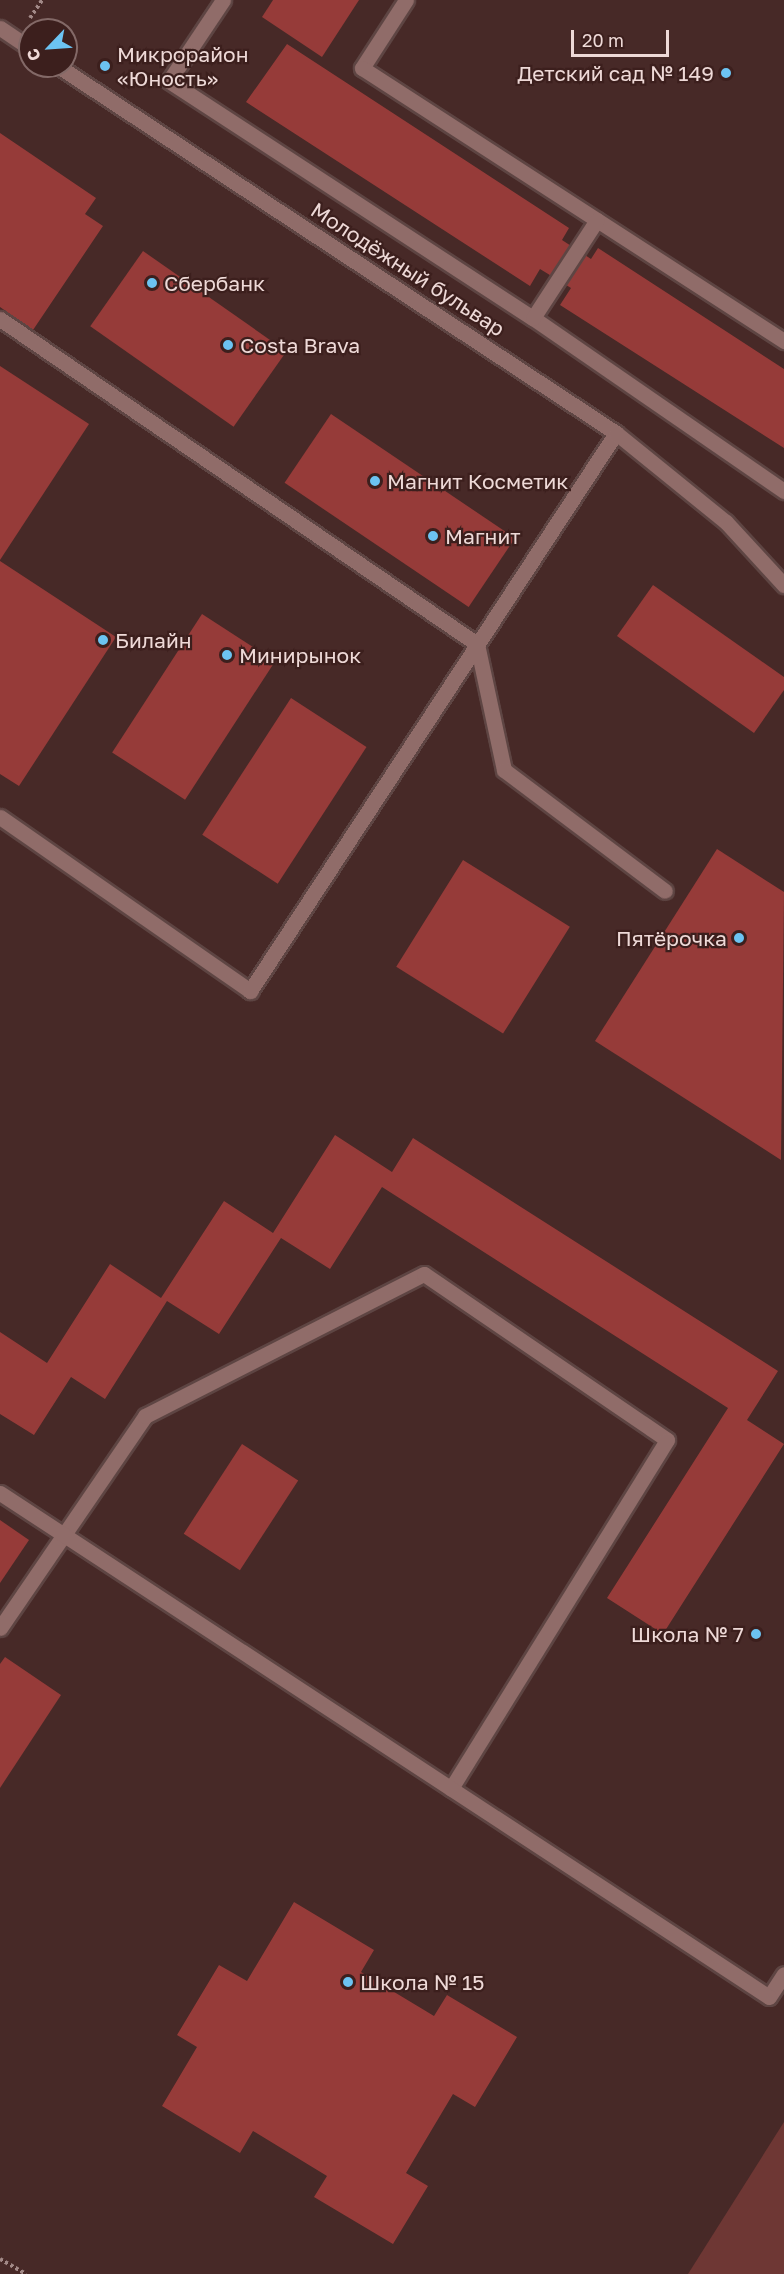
<!DOCTYPE html>
<html>
<head>
<meta charset="utf-8">
<style>
	body { margin:0 }
	#map { position:relative; width:784px; height:2274px; overflow:hidden; background:#472927; font-family:"Golos Text",sans-serif }
	div>[style] { position:absolute }
	.green>* { inset:0; background:#6e3734 }
	.building>* { inset:0; background:#963b39; transform-origin:0 0 }
	.path>* { height:4px; margin-top:-2px; transform-origin:0; background:repeating-linear-gradient(90deg,#a28987 0 3px,transparent 0 6px) }
	.roads { filter:drop-shadow(2px 0 #5e4543) drop-shadow(-2px 0 #5e4543) drop-shadow(0 2px #5e4543) drop-shadow(0 -2px #5e4543) }
	.lane>* { height:15px; margin:-7.5px; padding:0 7.5px; transform-origin:7.5px; border-radius:7.5px; background:#906c69 }
	.street>* { height:15px; margin:-7.5px; padding:0 7.5px; transform-origin:7.5px; border-radius:7.5px; background:#906c69 }
	.dots>* { width:16px; height:16px; translate:-50% -50%; box-sizing:border-box; border:3px solid #3c1f1d; border-radius:50% }
	span { translate:-50% -50%; white-space:nowrap; text-align:center; line-height:1.15; -webkit-text-stroke:4.5px #3c1f1d; paint-order:stroke }
	.poi-label { font-size:21px; color:#eed9d7 }
	.left { translate:0 -50%; text-align:left }
	.right { translate:-100% -50%; text-align:right }
	.street-label { font-size:21px; color:#eed9d7 }
	.north { position:absolute; left:18px; top:18px; width:60px; height:60px; box-sizing:border-box; background:#3c1f1d; border:2px solid #836967; border-radius:50%; rotate:245deg; font-size:16px; font-weight:700; line-height:24px; text-align:center; color:#eed9d7 }
	.north::after { content:''; display:block; margin:auto; width:21px; height:27px; background:#6cc3f2; clip-path:polygon(50% 0,100% 100%,50% 72%,0 100%) }
	.scale { position:absolute; left:571px; top:30px; width:98px; height:27px; box-sizing:border-box; border:3px solid #eed9d7; border-top:0; padding-left:8px; font-size:18px; line-height:21px; white-space:nowrap; color:#eed9d7; -webkit-text-stroke:4px #3c1f1d; paint-order:stroke }
</style>
</head>
<body>
<div id="map">
	<div class="green">
		<div style="clip-path:polygon(784px 2122px,784px 2274px,688px 2274px)"></div>
	</div>
	<div class="building">
		<div style="clip-path:polygon(273px 0,359px 0,322px 57px,262px 17px)"></div>
		<div style="clip-path:polygon(287px 44px,569px 228px,562px 240px,591px 259px,598px 248px,784px 369px,784px 448px,560px 305px,571px 288px,540px 269px,530px 286px,246px 102px)"></div>
		<div style="clip-path:polygon(0 133px,96px 198px,85px 214px,103px 226px,33px 330px,0 307px)"></div>
		<div style="left:143px;top:251px;width:175px;height:92px;rotate:35deg"></div>
		<div style="clip-path:polygon(0 366px,89px 424px,0 560px)"></div>
		<div style="left:331px;top:414px;width:222px;height:83px;rotate:34deg"></div>
		<div style="clip-path:polygon(0 561px,116px 637px,19px 786px,0 774px)"></div>
		<div style="clip-path:polygon(653px 585px,784px 677px,784px 690px,754px 733px,617px 636px)"></div>
		<div style="left:202px;top:614px;width:87px;height:165px;rotate:33deg"></div>
		<div style="left:291px;top:698px;width:90px;height:163px;rotate:33deg"></div>
		<div style="clip-path:polygon(717px 849px,784px 892px,781px 1160px,595px 1041px)"></div>
		<div style="left:463px;top:860px;width:126px;height:126px;rotate:32deg"></div>
		<div style="clip-path:polygon(335px 1135px,392px 1172px,413px 1138px,778px 1371px,747px 1420px,784px 1444px,663px 1634px,607px 1598px,728px 1408px,382px 1187px,330px 1269px,281px 1238px,219px 1334px,167px 1301px,105px 1399px,71px 1377px,34px 1435px,0 1414px,0 1332px,47px 1363px,110px 1264px,161px 1298px,224px 1201px,273px 1233px)"></div>
		<div style="left:242px;top:1444px;width:67px;height:107px;rotate:33deg"></div>
		<div style="clip-path:polygon(0 1520px,29px 1540px,0 1583px)"></div>
		<div style="clip-path:polygon(5px 1657px,61px 1695px,0 1788px,0 1664px)"></div>
		<div style="clip-path:polygon(294px 1902px,374px 1950px,361px 1972px,434px 2016px,447px 1995px,517px 2037px,475px 2107px,453px 2094px,406px 2173px,428px 2186px,393px 2244px,314px 2197px,327px 2176px,253px 2131px,240px 2153px,162px 2106px,197px 2047px,177px 2035px,219px 1965px,247px 1981px)"></div>
	</div>
	<div class="path">
		<div style="left:30px;top:18px;width:22px;rotate:-56deg"></div>
		<div style="left:0;top:2259px;width:30px;rotate:30deg"></div>
	</div>
	<div class="roads">
		<div class="lane">
			<div style="left:223px;top:0;width:97px;rotate:123.7deg"></div>
			<div style="left:169px;top:81px;width:434px;rotate:33.1deg"></div>
			<div style="left:533px;top:318px;width:305px;rotate:34.6deg"></div>
			<div style="left:406px;top:0;width:81px;rotate:122.9deg"></div>
			<div style="left:362px;top:68px;width:503px;rotate:32.9deg"></div>
			<div style="left:533px;top:318px;width:117px;rotate:-56.9deg"></div>
			<div style="left:0;top:319px;width:577px;rotate:34.27deg"></div>
			<div style="left:477px;top:644px;width:129px;rotate:77.9deg"></div>
			<div style="left:504px;top:770px;width:201px;rotate:36.9deg"></div>
			<div style="left:0;top:817px;width:305px;rotate:34.8deg"></div>
			<div style="left:250px;top:991px;width:667px;rotate:-56.74deg"></div>
			<div style="left:0;top:1628px;width:257px;rotate:-55.6deg"></div>
			<div style="left:145px;top:1416px;width:313px;rotate:-27deg"></div>
			<div style="left:424px;top:1274px;width:294px;rotate:34.3deg"></div>
			<div style="left:667px;top:1440px;width:410px;rotate:121.8deg"></div>
			<div style="left:769px;top:1997px;width:27px;rotate:-57deg"></div>
		</div>
		<div class="street">
			<div style="left:0;top:28px;width:36px;rotate:34deg"></div>
			<div style="left:58px;top:66px;width:668px;rotate:33.33deg"></div>
			<div style="left:616px;top:433px;width:141px;rotate:39deg"></div>
			<div style="left:726px;top:522px;width:86px;rotate:47.4deg"></div>
			<div style="left:0;top:1493px;width:919px;rotate:33.24deg"></div>
		</div>
	</div>
	<div class="dots">
		<div style="left:105px;top:66px;background:#6cc3f2"></div>
		<div style="left:726px;top:73px;background:#6cc3f2"></div>
		<div style="left:152px;top:283px;background:#6cc3f2"></div>
		<div style="left:228px;top:345px;background:#6cc3f2"></div>
		<div style="left:375px;top:481px;background:#6cc3f2"></div>
		<div style="left:433px;top:536px;background:#6cc3f2"></div>
		<div style="left:103px;top:640px;background:#6cc3f2"></div>
		<div style="left:227px;top:655px;background:#6cc3f2"></div>
		<div style="left:739px;top:938px;background:#6cc3f2"></div>
		<div style="left:756px;top:1634px;background:#6cc3f2"></div>
		<div style="left:348px;top:1982px;background:#6cc3f2"></div>
	</div>
	<div class="poi-label">
		<span class="left" style="left:117px;top:66px">Микрорайон<br>«Юность»</span>
		<span class="right" style="left:714px;top:73px">Детский сад № 149</span>
		<span class="left" style="left:164px;top:283px">Сбербанк</span>
		<span class="left" style="left:240px;top:345px">Costa Brava</span>
		<span class="left" style="left:387px;top:481px">Магнит Косметик</span>
		<span class="left" style="left:445px;top:536px">Магнит</span>
		<span class="left" style="left:115px;top:640px">Билайн</span>
		<span class="left" style="left:239px;top:655px">Минирынок</span>
		<span class="right" style="left:727px;top:938px">Пятёрочка</span>
		<span class="right" style="left:744px;top:1634px">Школа № 7</span>
		<span class="left" style="left:360px;top:1982px">Школа № 15</span>
	</div>
	<div class="street-label">
		<span style="left:408px;top:269px;rotate:33deg">Молодёжный бульвар</span>
	</div>
	<div class="north">С</div>
	<div class="scale">20 m</div>
</div>
</body>
</html>
